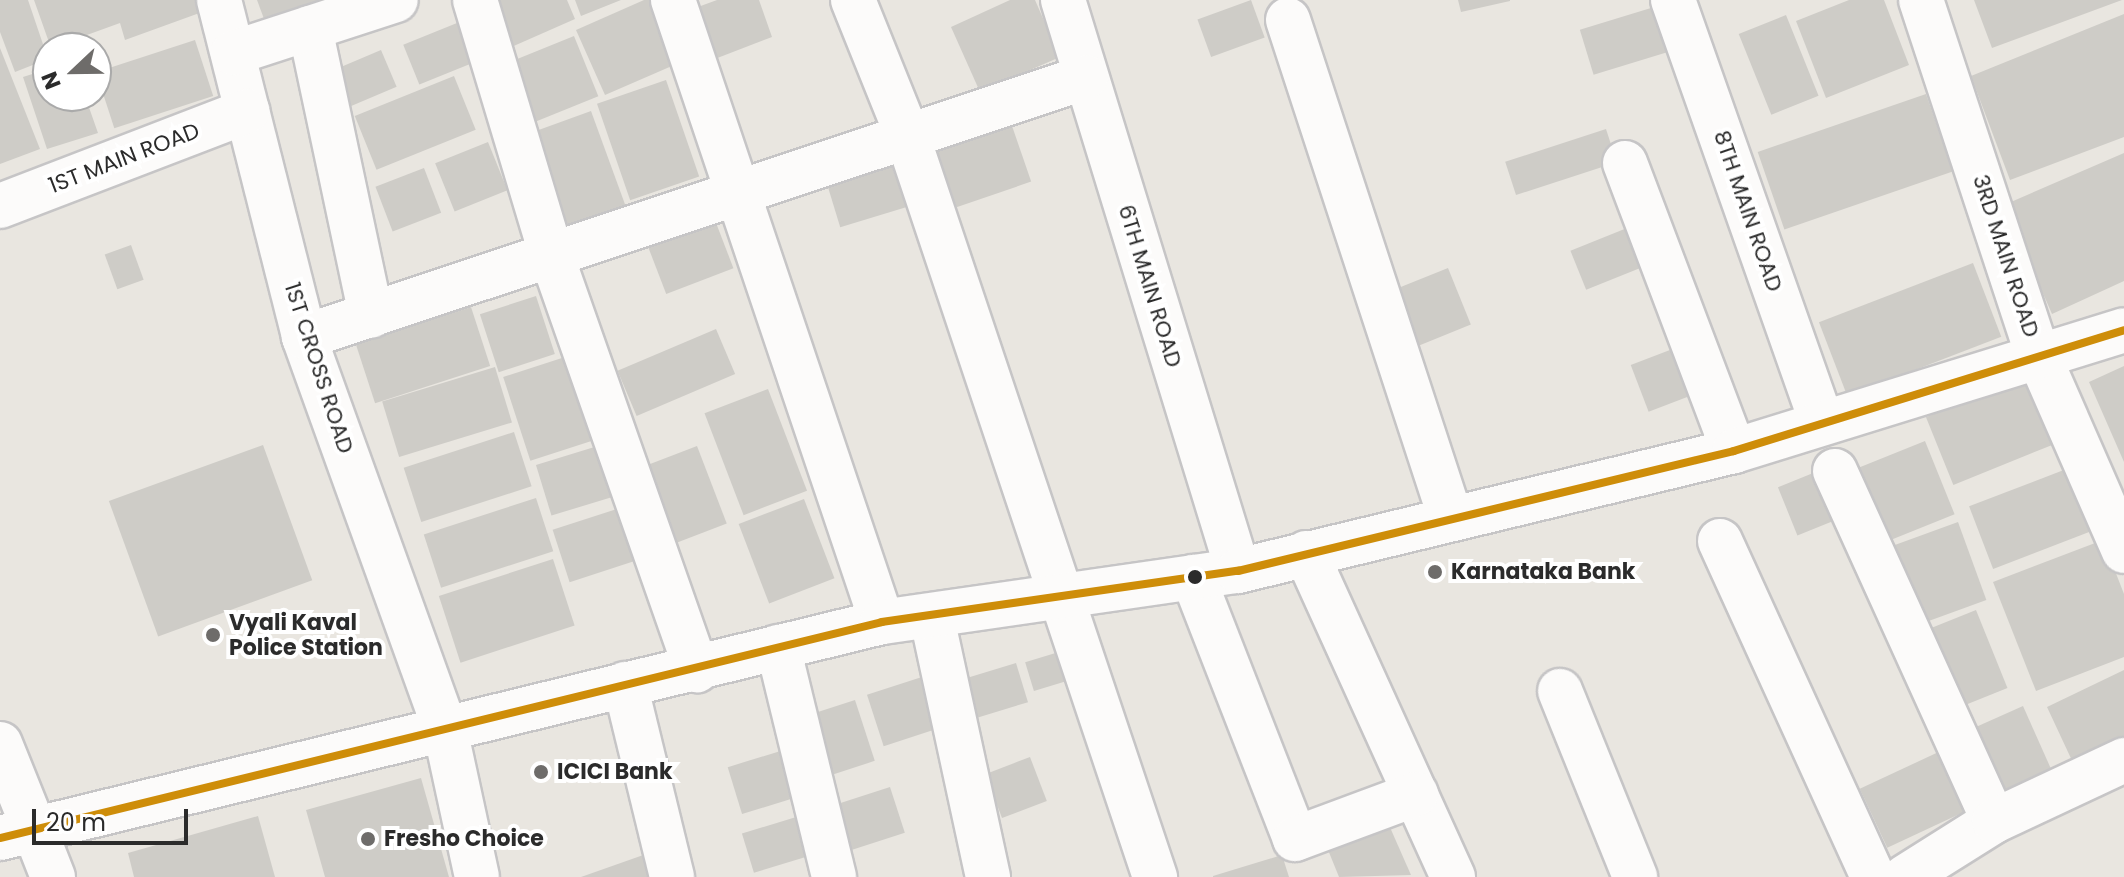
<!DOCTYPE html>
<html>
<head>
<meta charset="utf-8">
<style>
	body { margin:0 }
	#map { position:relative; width:2124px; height:877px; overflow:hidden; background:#e9e6e0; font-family:Poppins,sans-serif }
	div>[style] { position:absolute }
	.building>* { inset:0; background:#ceccc7; transform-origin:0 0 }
	.roads { filter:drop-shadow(2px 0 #c6c5c6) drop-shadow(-2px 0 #c6c5c6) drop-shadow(0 2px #c6c5c6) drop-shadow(0 -2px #c6c5c6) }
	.street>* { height:44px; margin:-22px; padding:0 22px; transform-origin:22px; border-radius:22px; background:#fcfbfa }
	.secondary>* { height:44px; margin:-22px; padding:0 22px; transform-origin:22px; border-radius:22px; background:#fcfbfa }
	.bus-1>* { height:8px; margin:-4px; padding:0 4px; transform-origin:4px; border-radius:4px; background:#ce8d09 }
	.dots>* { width:22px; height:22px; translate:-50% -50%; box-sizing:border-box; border:4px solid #fff; border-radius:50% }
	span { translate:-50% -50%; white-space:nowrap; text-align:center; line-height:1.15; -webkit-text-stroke:8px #fff; paint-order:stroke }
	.street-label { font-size:22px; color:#2b2b2b }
	.poi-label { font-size:22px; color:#2b2b2b; font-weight:700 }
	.left { translate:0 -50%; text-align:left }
	.north { position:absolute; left:32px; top:32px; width:80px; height:80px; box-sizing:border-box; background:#fff; border:2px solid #aaa; border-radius:50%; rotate:248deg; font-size:22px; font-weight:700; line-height:32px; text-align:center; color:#2b2b2b }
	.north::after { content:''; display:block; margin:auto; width:28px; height:36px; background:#6e6c6a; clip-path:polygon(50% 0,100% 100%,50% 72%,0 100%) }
	.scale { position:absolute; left:32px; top:809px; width:156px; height:36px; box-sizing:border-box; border:4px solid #2b2b2b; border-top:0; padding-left:10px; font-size:24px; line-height:28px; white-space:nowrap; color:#2b2b2b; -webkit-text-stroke:6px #fff; paint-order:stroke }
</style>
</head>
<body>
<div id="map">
	<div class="building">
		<div style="clip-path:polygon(0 0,28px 0,48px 59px,15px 72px,0 32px)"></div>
		<div style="clip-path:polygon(34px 0,201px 0,205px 11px,125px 40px,120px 23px,51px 48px)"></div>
		<div style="clip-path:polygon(257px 0,344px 0,267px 27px)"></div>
		<div style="clip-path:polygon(485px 0,567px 0,575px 19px,507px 49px)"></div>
		<div style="clip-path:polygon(575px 0,621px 0,581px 16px)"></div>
		<div style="clip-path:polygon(644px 0,662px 0,688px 59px,605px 95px,576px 30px)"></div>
		<div style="clip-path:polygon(717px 0,759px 0,772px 37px,707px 62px,687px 11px)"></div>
		<div style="clip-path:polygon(1010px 0,1035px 0,1060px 57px,980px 92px,951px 27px)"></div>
		<div style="left:1251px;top:0;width:40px;height:57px;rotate:70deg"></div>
		<div style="clip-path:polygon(1458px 0,1510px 0,1510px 1px,1461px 12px)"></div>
		<div style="clip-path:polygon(1849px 0,1884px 0,1909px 65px,1826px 98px,1796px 21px)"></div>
		<div style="clip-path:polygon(1974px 0,2122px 0,1992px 48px)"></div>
		<div style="left:1664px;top:4px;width:47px;height:88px;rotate:73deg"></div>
		<div style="clip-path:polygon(2124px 14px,2124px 137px,2010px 180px,1971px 76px)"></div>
		<div style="left:1786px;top:15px;width:87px;height:51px;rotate:68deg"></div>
		<div style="left:457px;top:23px;width:43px;height:58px;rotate:68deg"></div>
		<div style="left:574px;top:36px;width:65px;height:74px;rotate:68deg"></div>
		<div style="left:195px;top:40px;width:59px;height:104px;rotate:72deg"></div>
		<div style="clip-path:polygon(0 48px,40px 149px,0 164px)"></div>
		<div style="left:381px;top:50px;width:40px;height:50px;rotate:67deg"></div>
		<div style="clip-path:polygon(48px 69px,48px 96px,85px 96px,98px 133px,47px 149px,23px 77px)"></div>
		<div style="left:454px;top:76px;width:58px;height:107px;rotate:68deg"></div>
		<div style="left:666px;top:80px;width:102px;height:73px;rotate:71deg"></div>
		<div style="left:1926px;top:94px;width:82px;height:178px;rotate:71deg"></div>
		<div style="left:591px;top:111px;width:102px;height:66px;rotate:70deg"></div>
		<div style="left:1011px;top:123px;width:62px;height:79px;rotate:71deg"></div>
		<div style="left:1606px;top:129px;width:35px;height:106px;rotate:72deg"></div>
		<div style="left:488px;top:142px;width:52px;height:57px;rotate:68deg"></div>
		<div style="clip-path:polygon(2124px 153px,2124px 281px,2052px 314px,2004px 205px)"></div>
		<div style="left:896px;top:160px;width:48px;height:73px;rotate:73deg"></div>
		<div style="left:424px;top:168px;width:48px;height:52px;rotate:69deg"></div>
		<div style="left:713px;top:215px;width:57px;height:72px;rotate:69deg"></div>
		<div style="left:1627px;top:228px;width:42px;height:61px;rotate:68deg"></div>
		<div style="left:131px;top:245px;width:37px;height:28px;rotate:70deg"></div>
		<div style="left:1973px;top:263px;width:79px;height:165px;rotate:69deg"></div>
		<div style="left:1448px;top:268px;width:61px;height:57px;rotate:68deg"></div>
		<div style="left:536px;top:296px;width:61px;height:59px;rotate:72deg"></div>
		<div style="left:471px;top:307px;width:62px;height:121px;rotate:72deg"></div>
		<div style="left:716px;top:329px;width:49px;height:107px;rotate:67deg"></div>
		<div style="left:1683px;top:345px;width:50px;height:56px;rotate:69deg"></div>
		<div style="left:565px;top:357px;width:88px;height:65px;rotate:72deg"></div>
		<div style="clip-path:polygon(2124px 366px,2124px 462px,2089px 382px)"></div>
		<div style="left:495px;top:367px;width:58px;height:118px;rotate:73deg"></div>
		<div style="left:2028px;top:376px;width:73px;height:110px;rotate:68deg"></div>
		<div style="left:768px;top:389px;width:109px;height:68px;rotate:69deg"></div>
		<div style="left:514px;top:432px;width:57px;height:116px;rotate:72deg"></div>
		<div style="left:1925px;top:441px;width:79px;height:71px;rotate:68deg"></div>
		<div style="left:263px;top:445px;width:144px;height:164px;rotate:70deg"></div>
		<div style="left:601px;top:445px;width:53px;height:68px;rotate:73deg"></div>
		<div style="left:697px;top:446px;width:83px;height:60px;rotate:69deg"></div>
		<div style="left:1828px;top:467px;width:52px;height:54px;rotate:68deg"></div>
		<div style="left:2069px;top:468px;width:67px;height:107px;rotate:69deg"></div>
		<div style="left:536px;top:498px;width:56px;height:118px;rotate:72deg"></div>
		<div style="left:804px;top:499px;width:85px;height:70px;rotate:69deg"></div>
		<div style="left:623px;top:507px;width:55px;height:74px;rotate:72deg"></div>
		<div style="left:1958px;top:522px;width:83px;height:76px;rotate:70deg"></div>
		<div style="clip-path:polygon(2103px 540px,2124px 594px,2124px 657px,2036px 691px,1993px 582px)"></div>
		<div style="left:553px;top:559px;width:70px;height:120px;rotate:72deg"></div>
		<div style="left:1976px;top:610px;width:84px;height:55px;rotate:68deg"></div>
		<div style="left:1072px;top:648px;width:30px;height:49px;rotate:73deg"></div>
		<div style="left:1016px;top:663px;width:41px;height:54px;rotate:73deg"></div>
		<div style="clip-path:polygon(2124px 670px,2124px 744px,2075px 767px,2047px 707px)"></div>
		<div style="left:925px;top:676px;width:54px;height:61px;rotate:72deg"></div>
		<div style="left:855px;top:700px;width:64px;height:52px;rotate:72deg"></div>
		<div style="left:2023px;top:706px;width:92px;height:65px;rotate:66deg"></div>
		<div style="left:787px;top:749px;width:49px;height:62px;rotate:73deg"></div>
		<div style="left:1945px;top:749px;width:65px;height:94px;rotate:65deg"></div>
		<div style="left:1030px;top:757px;width:47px;height:48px;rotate:69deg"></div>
		<div style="clip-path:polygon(421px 778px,449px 877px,325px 877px,306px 810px)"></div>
		<div style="left:890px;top:787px;width:48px;height:65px;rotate:72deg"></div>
		<div style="left:806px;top:814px;width:41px;height:67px;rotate:73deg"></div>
		<div style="clip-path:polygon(258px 816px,275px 877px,134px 877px,128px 853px)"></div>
		<div style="clip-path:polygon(1385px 816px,1411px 875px,1339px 877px,1324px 840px)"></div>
		<div style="clip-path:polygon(649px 853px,657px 877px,581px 877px)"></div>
		<div style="clip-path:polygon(1282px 855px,1289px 877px,1213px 877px,1213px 876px)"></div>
	</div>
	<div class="roads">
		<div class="street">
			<div style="left:219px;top:0;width:348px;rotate:75.8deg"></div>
			<div style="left:304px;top:337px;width:417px;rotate:70.2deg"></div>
			<div style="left:445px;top:729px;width:151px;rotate:77.8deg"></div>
			<div style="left:475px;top:0;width:268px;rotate:73.3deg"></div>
			<div style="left:552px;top:257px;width:438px;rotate:70.7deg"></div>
			<div style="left:673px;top:0;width:656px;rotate:71.43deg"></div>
			<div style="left:853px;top:0;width:142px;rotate:68.1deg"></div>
			<div style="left:906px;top:132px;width:786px;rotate:71.52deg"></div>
			<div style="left:1063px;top:0;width:597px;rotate:72.96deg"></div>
			<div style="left:1673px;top:0;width:448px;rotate:70.6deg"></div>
			<div style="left:1921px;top:0;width:371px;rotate:71.8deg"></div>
			<div style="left:2037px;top:352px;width:217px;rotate:66.4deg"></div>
			<div style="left:1288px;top:20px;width:522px;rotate:71.91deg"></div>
			<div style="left:310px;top:28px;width:294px;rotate:78deg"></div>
			<div style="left:233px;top:53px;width:171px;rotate:-18deg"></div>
			<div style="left:1625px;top:163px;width:308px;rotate:69.3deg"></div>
			<div style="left:0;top:206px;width:265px;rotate:-21deg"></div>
			<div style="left:304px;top:337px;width:824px;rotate:-18.39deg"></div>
			<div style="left:1835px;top:471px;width:384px;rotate:65.6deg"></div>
			<div style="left:1720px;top:541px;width:369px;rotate:65.5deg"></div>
			<div style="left:1306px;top:553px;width:356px;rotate:65.6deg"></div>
			<div style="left:1193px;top:577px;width:281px;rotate:68.7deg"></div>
			<div style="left:1295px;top:839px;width:129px;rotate:-20.4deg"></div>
			<div style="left:932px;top:618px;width:265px;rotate:77.8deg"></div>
			<div style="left:778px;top:647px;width:237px;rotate:76.3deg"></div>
			<div style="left:625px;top:684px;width:199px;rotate:76.3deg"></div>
			<div style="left:1560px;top:691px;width:201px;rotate:68deg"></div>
			<div style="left:0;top:744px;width:88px;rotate:68.1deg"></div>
			<div style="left:1905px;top:877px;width:105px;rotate:-32.2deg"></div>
			<div style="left:1994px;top:821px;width:144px;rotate:-25.1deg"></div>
		</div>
		<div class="secondary">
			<div style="left:33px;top:826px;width:55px;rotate:68.6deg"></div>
			<div style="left:0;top:838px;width:908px;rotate:-13.76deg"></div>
			<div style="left:882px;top:622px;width:360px;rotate:-8.2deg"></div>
			<div style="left:1238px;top:571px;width:510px;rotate:-13.6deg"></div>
			<div style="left:1734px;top:451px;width:408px;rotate:-17.2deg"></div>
		</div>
	</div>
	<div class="bus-1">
		<div style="left:0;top:838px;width:908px;rotate:-13.76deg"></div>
		<div style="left:882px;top:622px;width:360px;rotate:-8.2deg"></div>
		<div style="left:1238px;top:571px;width:510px;rotate:-13.6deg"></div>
		<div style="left:1734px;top:451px;width:408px;rotate:-17.2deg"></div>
	</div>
	<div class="dots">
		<div style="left:1435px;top:572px;background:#6e6c6a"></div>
		<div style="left:1195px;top:577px;background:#2b2b2b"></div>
		<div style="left:213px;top:635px;background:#6e6c6a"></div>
		<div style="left:541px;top:772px;background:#6e6c6a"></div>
		<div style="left:368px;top:839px;background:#6e6c6a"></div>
	</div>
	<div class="street-label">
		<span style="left:124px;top:158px;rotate:-21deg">1ST MAIN ROAD</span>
		<span style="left:1748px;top:211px;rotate:71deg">8TH MAIN ROAD</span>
		<span style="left:2006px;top:256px;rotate:72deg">3RD MAIN ROAD</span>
		<span style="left:1150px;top:286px;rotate:73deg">6TH MAIN ROAD</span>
		<span style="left:319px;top:368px;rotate:72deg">1ST CROSS ROAD</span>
	</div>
	<div class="poi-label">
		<span class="left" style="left:1451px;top:572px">Karnataka Bank</span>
		<span class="left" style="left:229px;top:635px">Vyali Kaval<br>Police Station</span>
		<span class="left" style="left:557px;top:772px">ICICI Bank</span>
		<span class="left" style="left:384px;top:839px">Fresho Choice</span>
	</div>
	<div class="north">N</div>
	<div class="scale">20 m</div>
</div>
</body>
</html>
